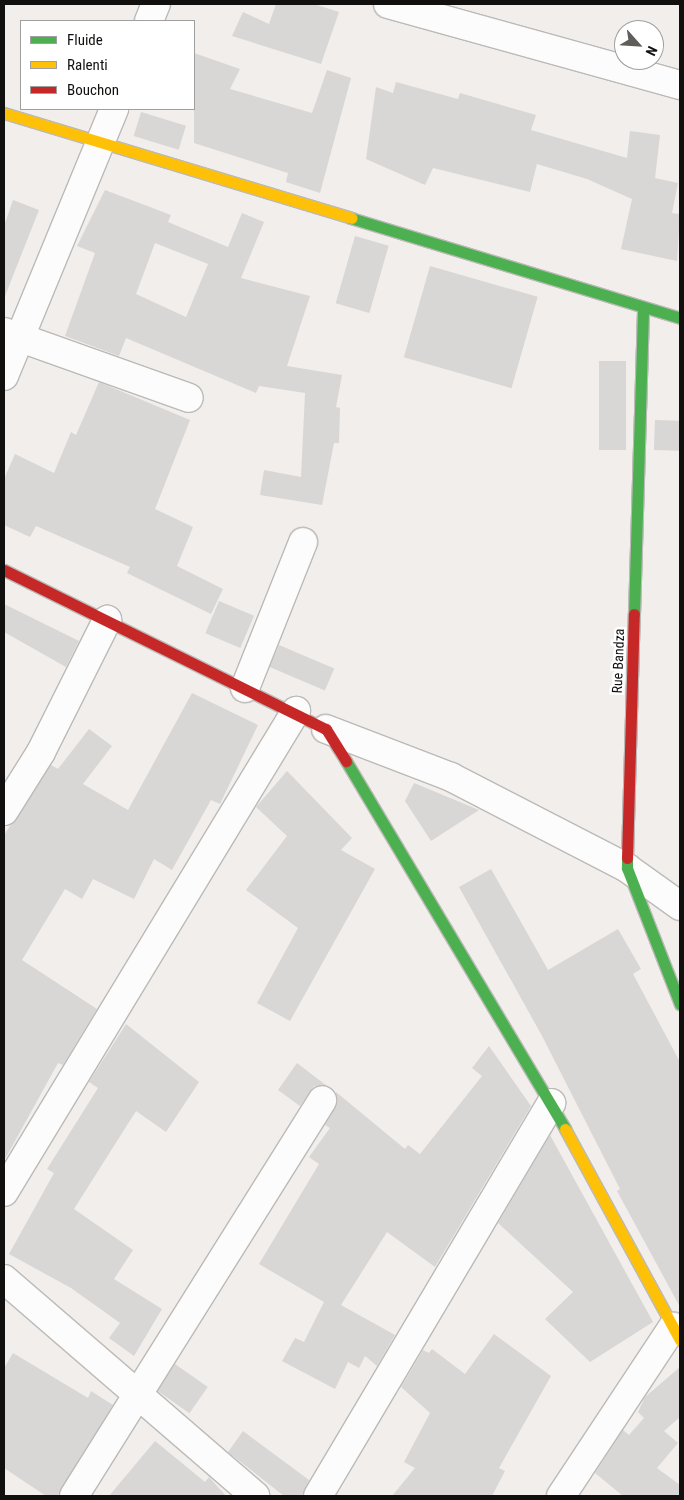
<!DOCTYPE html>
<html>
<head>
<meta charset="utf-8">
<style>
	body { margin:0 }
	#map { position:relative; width:684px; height:1500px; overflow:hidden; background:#f1eeeb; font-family:"Roboto Condensed",sans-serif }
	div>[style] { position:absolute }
	.building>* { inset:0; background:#d9d6d6; transform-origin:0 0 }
	.roads { filter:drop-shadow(1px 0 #bcbab7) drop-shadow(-1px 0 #bcbab7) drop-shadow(0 1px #bcbab7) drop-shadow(0 -1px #bcbab7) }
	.street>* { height:28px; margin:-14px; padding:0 14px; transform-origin:14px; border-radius:14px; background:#fdfcfc }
	.fast>* { height:11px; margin:-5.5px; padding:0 5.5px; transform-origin:5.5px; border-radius:5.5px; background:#4caf50 }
	.slow>* { height:11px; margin:-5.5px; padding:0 5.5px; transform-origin:5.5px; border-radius:5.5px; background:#ffc107 }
	.jam>* { height:11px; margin:-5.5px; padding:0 5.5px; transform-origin:5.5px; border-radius:5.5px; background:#c62828 }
	span { translate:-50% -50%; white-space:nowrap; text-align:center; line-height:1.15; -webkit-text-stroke:5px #fff; paint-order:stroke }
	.street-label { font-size:14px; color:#12100e }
	.frame { position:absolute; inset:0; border:5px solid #12100e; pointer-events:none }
	.legend { position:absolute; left:20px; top:20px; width:175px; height:90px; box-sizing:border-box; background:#fff; border:1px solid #a09f9f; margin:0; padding:6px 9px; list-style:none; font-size:15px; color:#12100e }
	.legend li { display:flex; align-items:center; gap:10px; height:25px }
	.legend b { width:25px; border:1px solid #a09f9f }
	.north { position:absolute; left:614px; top:20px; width:50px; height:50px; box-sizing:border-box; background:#fff; border:1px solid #a09f9f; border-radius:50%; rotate:116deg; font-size:14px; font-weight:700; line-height:20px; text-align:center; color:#12100e }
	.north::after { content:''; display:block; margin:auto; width:18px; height:22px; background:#605e5b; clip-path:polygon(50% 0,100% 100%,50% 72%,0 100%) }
</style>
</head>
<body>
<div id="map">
	<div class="building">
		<div style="clip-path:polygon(276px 4px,314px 4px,339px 12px,321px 64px,232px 36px,243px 12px,269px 24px)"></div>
		<div style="clip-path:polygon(194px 53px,240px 69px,230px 89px,312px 113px,327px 70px,351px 78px,320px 193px,286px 182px,288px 173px,194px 143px)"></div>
		<div style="clip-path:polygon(396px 82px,458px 99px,460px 93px,536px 115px,531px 130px,627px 158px,630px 131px,660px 135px,655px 178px,678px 183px,672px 213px,680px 214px,677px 261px,621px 249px,632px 199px,587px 179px,537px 164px,530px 192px,433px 168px,425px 185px,366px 159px,376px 87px,393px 93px)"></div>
		<div style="left:141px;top:112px;width:47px;height:25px;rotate:17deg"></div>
		<div style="clip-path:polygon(evenodd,105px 190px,171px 215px,168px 222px,228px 247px,242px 213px,264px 222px,241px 278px,310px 296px,287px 366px,342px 375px,336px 407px,340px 408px,339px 443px,334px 443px,322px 505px,260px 495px,264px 470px,301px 477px,305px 393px,259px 386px,256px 393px,126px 338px,119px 356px,65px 336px,95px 253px,77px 246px,105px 190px,155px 243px,208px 264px,186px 317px,136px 294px,155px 243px)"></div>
		<div style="clip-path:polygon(13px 200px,39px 210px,5px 296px,4px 226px)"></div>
		<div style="left:355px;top:236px;width:35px;height:70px;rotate:16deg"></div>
		<div style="left:430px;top:266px;width:112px;height:95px;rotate:16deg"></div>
		<div style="left:599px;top:361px;width:27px;height:89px"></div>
		<div style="clip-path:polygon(99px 382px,190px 420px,155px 509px,193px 527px,177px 566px,223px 589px,211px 614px,127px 573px,130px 567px,36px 526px,30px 537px,4px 525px,4px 479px,15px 454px,54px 473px,71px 432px,76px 435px)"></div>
		<div style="left:655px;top:420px;width:25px;height:30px;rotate:2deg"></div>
		<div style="left:219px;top:601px;width:38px;height:35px;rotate:23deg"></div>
		<div style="clip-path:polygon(4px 604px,79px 641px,66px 667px,4px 632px)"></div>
		<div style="left:279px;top:645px;width:60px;height:24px;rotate:23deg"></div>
		<div style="clip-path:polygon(192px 693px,258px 725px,220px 804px,211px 800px,172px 870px,154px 859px,134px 899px,93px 879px,82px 899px,65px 889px,22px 960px,97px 1009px,63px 1065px,58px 1063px,4px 1161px,4px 835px,51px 765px,58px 769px,89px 729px,112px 746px,83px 784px,128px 810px)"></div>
		<div style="clip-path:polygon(287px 771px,352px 838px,341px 850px,375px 869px,290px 1021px,257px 1003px,298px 928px,246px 890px,287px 836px,256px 807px)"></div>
		<div style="clip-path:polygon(414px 783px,479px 810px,431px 841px,405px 801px)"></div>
		<div style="clip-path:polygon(491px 869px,548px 970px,618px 929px,641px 969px,633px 974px,680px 1062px,680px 1307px,617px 1191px,620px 1189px,541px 1034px,459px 887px)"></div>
		<div style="clip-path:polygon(126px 1024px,199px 1082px,166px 1132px,136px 1111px,74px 1209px,133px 1250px,114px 1279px,162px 1309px,134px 1356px,109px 1338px,120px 1323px,71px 1288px,9px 1254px,54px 1173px,47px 1169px,98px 1088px,89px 1082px)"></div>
		<div style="clip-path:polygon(489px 1046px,531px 1106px,435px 1267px,387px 1232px,341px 1305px,395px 1335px,377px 1366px,365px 1356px,359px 1368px,348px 1362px,335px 1389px,282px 1361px,295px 1338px,304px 1342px,324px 1302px,259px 1264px,319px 1164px,309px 1157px,330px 1128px,325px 1125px,335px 1108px,336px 1092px,405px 1149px,408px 1145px,420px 1154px,482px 1076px,472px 1068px)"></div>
		<div style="clip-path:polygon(297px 1063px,327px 1086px,314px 1086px,300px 1106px,278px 1090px)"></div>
		<div style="clip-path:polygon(550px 1135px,653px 1322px,590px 1362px,545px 1319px,573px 1292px,498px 1223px)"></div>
		<div style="clip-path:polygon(494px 1334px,551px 1376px,499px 1468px,505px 1471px,492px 1496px,392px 1496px,415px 1468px,404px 1462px,430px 1413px,401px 1387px,423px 1350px,429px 1353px,432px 1349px,465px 1374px)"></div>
		<div style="clip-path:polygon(13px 1353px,88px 1398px,91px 1391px,113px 1405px,58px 1496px,46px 1496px,4px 1468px,4px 1368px)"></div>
		<div style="left:175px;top:1364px;width:40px;height:32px;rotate:35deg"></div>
		<div style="clip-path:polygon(680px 1367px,680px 1417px,664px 1431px,678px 1443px,657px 1468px,680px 1485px,680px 1496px,623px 1496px,595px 1473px,623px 1430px,629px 1435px,644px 1418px,638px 1412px,645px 1397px)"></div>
		<div style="clip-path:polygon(243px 1431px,309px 1480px,302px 1496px,284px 1496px,228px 1452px)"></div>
		<div style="clip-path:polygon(155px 1441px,205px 1482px,209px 1477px,226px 1496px,109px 1496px)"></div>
	</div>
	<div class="roads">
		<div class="street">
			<div style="left:388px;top:4px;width:303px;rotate:15.5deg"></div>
			<div style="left:149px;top:21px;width:18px;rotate:-68deg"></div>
			<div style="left:4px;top:332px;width:196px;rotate:19.6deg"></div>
			<div style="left:4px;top:376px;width:289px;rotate:-67.6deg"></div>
			<div style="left:245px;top:688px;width:157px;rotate:-68.3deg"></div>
			<div style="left:326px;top:729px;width:134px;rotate:21deg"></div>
			<div style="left:451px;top:777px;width:198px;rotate:27.3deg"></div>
			<div style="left:627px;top:868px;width:65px;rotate:35.6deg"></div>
			<div style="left:4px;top:811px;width:70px;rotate:-57.9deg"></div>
			<div style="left:41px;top:752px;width:148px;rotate:-63.4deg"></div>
			<div style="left:4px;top:1192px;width:563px;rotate:-58.74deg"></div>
			<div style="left:4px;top:1279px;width:332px;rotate:40.8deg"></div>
			<div style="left:74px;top:1496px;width:467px;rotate:-57.9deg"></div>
			<div style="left:318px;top:1496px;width:457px;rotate:-59.3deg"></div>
			<div style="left:561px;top:1496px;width:203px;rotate:-56.5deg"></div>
		</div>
		<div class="fast">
			<div style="left:351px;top:218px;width:344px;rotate:16.9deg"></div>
			<div style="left:634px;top:614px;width:305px;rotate:-88.3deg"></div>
			<div style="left:346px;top:761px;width:428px;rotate:59.2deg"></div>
			<div style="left:627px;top:858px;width:10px;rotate:90deg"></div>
			<div style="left:627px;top:868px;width:146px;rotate:68.7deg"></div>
		</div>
		<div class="slow">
			<div style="left:4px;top:113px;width:363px;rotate:16.8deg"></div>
			<div style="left:565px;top:1129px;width:240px;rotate:61.4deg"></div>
		</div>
		<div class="jam">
			<div style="left:4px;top:570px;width:359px;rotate:26.3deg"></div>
			<div style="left:326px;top:729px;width:38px;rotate:58deg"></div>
			<div style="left:627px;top:858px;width:244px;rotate:-88.4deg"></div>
		</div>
	</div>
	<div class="street-label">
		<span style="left:618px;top:661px;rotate:-88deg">Rue Bandza</span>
	</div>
	<div class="frame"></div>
	<ul class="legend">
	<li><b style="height:6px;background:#4caf50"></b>Fluide</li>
	<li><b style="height:6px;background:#ffc107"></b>Ralenti</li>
	<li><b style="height:6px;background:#c62828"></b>Bouchon</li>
	</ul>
	<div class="north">N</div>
</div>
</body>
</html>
